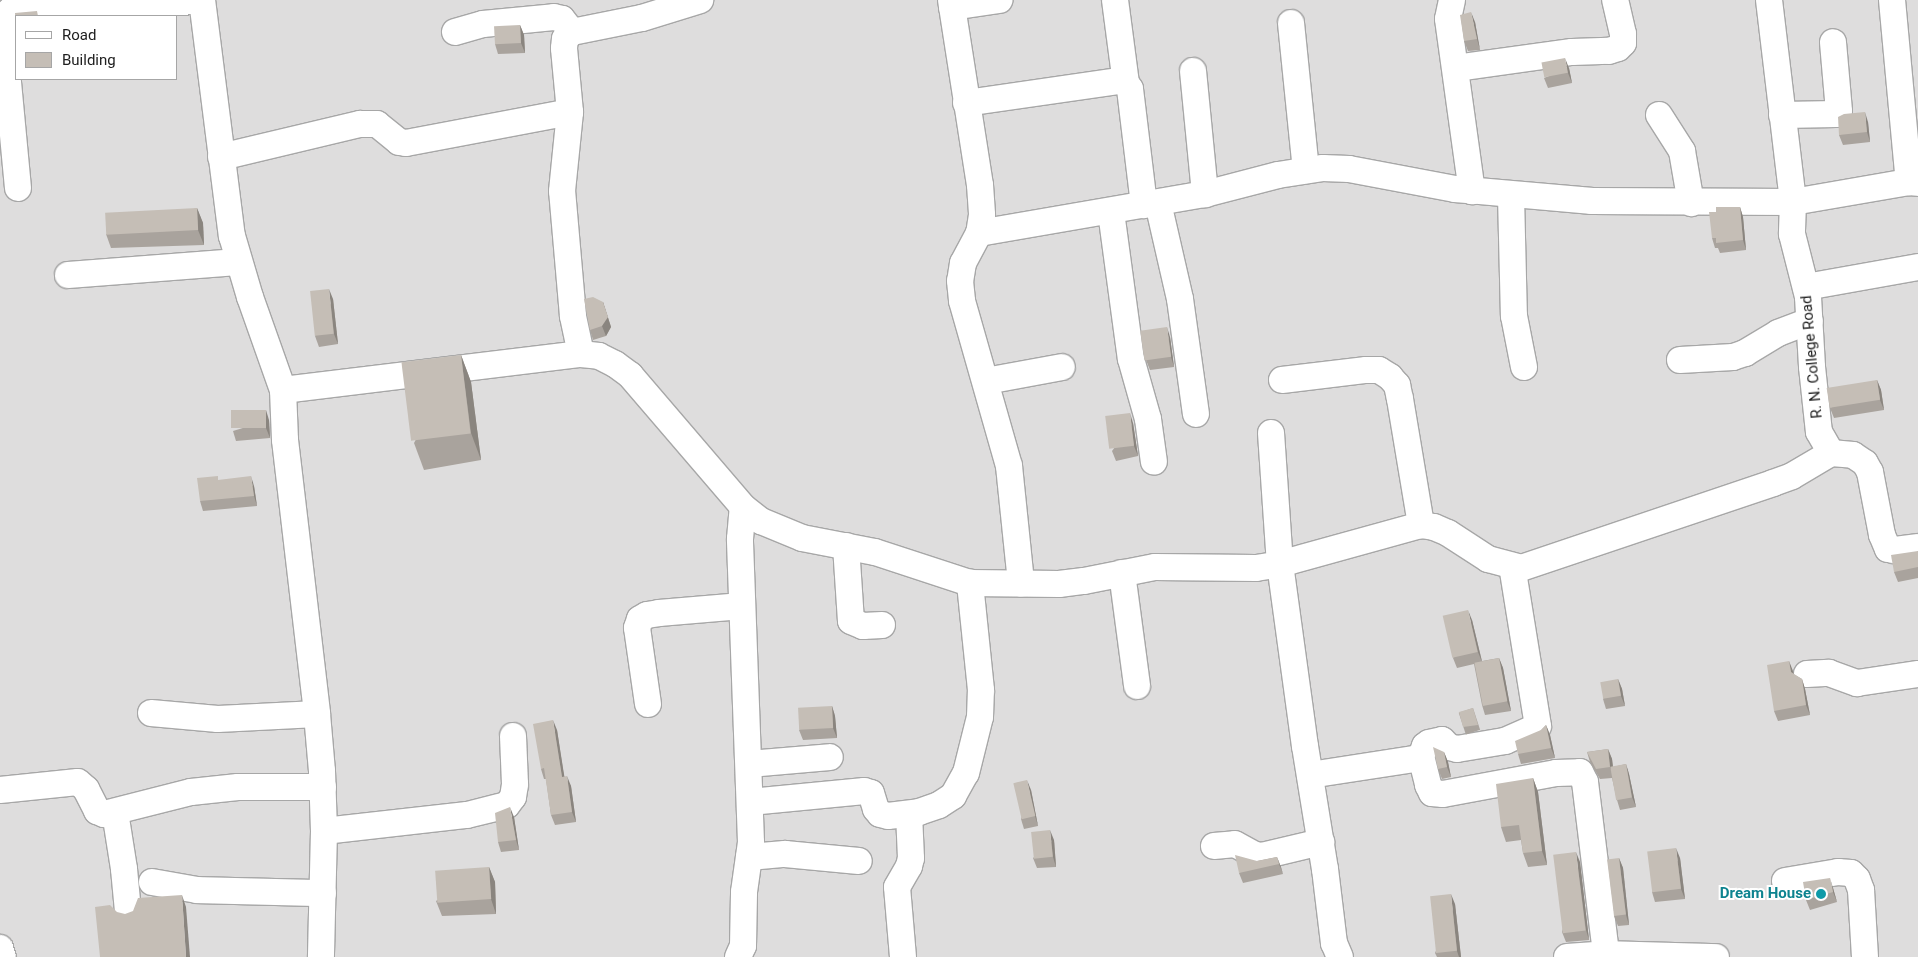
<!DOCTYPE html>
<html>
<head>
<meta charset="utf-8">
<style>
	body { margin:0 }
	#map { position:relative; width:1918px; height:957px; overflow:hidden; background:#f0eee6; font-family:Roboto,sans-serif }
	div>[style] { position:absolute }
	.residential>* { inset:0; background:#dedddd }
	.roads { filter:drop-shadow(1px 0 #a7a7a7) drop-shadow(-1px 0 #a7a7a7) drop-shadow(0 1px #a7a7a7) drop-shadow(0 -1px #a7a7a7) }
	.minor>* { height:26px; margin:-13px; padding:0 13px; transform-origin:13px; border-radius:13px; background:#fff }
	.wall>* { inset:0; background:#a9a39d; transform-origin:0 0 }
	.shaded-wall>* { inset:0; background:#8a857f }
	.building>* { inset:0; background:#c5beb6; transform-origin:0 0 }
	.dots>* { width:14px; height:14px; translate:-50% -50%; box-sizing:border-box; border:2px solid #fff; border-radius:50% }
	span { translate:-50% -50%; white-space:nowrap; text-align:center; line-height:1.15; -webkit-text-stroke:4px #fff; paint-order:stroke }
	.street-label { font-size:15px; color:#202020 }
	.culture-label { font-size:15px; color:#0d838f; font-weight:700 }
	.right { translate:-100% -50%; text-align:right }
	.legend { position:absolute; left:15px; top:15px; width:162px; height:65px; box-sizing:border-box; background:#fff; border:1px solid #a6a6a6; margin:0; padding:6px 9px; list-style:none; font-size:15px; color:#202020 }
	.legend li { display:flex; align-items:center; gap:10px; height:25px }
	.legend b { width:25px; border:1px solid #a6a6a6 }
</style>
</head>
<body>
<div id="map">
	<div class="residential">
		<div style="clip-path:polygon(evenodd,0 0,1918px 0,1918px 957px,0 957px,0 0,16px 16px,176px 16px,176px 79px,16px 79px,16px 16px)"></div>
	</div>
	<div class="roads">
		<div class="minor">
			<div style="left:202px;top:0;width:238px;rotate:82.8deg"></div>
			<div style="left:232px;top:236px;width:64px;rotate:73.6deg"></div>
			<div style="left:250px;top:297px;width:99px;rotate:70.5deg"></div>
			<div style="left:283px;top:390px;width:50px;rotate:87.7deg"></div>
			<div style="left:285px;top:440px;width:276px;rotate:83.3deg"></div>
			<div style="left:317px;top:714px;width:57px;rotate:85deg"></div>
			<div style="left:322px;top:771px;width:60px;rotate:88.1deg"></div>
			<div style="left:324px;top:831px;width:126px;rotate:91.4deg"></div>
			<div style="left:951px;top:0;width:187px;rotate:81.1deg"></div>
			<div style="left:980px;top:185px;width:30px;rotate:86deg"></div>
			<div style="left:982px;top:215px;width:18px;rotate:99deg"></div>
			<div style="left:979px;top:233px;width:34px;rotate:118deg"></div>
			<div style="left:963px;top:263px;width:18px;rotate:99deg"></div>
			<div style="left:960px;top:281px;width:20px;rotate:84deg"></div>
			<div style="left:962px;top:301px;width:172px;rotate:74.1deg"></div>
			<div style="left:1009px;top:466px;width:118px;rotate:84.1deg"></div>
			<div style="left:1115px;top:0;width:84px;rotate:82.5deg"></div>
			<div style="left:1452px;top:0;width:19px;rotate:102deg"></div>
			<div style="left:1448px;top:19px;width:174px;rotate:82.1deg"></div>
			<div style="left:1769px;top:0;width:203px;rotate:83.2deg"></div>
			<div style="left:1793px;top:202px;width:32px;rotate:92deg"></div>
			<div style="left:1792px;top:234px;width:65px;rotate:75.7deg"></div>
			<div style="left:1808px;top:297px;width:70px;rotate:86.7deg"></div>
			<div style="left:1812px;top:367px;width:65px;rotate:83.9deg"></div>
			<div style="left:1819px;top:432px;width:24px;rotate:60deg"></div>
			<div style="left:1831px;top:453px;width:22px;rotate:5deg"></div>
			<div style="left:1853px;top:455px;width:14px;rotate:34deg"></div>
			<div style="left:1865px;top:463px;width:10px;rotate:61deg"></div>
			<div style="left:1870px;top:472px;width:64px;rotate:79.2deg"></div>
			<div style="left:1882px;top:535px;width:15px;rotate:67deg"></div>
			<div style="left:1888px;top:549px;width:6px;rotate:9deg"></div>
			<div style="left:1894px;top:550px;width:24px;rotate:-7deg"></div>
			<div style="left:1892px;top:0;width:183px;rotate:84.7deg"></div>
			<div style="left:952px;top:7px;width:48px;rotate:-8.5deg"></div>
			<div style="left:1291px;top:23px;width:148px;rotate:84.2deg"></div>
			<div style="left:455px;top:32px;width:29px;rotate:-16deg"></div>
			<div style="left:483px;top:24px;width:71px;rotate:-5.6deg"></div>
			<div style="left:554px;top:17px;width:8px;rotate:14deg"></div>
			<div style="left:562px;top:19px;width:16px;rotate:52deg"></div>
			<div style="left:1456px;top:68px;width:117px;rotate:-7.9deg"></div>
			<div style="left:1572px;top:52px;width:37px;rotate:-2deg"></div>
			<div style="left:1609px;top:51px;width:9px;rotate:-18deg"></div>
			<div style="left:1618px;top:48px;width:7px;rotate:-45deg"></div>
			<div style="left:1623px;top:43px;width:9px;rotate:-90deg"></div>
			<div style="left:1623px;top:34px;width:35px;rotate:-103deg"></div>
			<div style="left:1193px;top:71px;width:124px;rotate:84.4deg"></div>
			<div style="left:966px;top:103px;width:155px;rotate:-8.2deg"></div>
			<div style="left:1119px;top:81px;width:7px;rotate:16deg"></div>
			<div style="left:1126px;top:83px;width:7px;rotate:56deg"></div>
			<div style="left:1130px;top:89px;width:117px;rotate:83.1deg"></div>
			<div style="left:1659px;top:115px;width:43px;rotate:57.4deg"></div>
			<div style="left:1682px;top:151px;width:53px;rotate:80.2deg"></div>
			<div style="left:1782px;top:115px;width:54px;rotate:-1.1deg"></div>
			<div style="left:1836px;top:114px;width:4px;rotate:-45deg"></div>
			<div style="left:1839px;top:111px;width:69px;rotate:-95deg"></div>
			<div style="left:221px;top:157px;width:143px;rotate:-13.4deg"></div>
			<div style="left:360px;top:124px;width:17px"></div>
			<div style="left:377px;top:124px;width:28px;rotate:39deg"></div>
			<div style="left:399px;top:142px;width:7px;rotate:8deg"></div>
			<div style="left:406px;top:143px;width:167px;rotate:-10.7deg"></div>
			<div style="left:18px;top:188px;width:161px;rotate:-95.4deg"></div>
			<div style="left:3px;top:28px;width:12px;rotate:-85deg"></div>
			<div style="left:4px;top:16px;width:11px;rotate:-41deg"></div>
			<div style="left:12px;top:9px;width:10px;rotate:-11deg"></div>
			<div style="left:22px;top:7px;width:180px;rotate:-1.9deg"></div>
			<div style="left:1511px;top:196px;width:120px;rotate:88.6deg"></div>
			<div style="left:1514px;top:316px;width:52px;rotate:78.9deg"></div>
			<div style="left:1158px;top:203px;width:98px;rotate:77.1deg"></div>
			<div style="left:1180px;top:299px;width:116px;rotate:82.1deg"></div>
			<div style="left:1111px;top:212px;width:148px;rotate:82.3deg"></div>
			<div style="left:1131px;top:359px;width:62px;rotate:74.2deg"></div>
			<div style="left:1148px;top:419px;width:43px;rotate:82.1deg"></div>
			<div style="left:979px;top:233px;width:229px;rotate:-9.8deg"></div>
			<div style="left:1205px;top:194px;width:75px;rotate:-14.6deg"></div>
			<div style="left:1278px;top:175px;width:46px;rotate:-8.8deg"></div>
			<div style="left:1323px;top:168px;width:26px;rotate:2deg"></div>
			<div style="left:1349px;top:169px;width:108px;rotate:10.7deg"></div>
			<div style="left:1455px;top:189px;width:138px;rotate:5deg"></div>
			<div style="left:1592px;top:201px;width:201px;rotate:0.3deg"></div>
			<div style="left:1793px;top:202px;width:118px;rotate:-9.8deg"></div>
			<div style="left:1909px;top:182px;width:9px;rotate:6deg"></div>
			<div style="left:68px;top:275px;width:170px;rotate:-4.4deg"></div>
			<div style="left:1806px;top:287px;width:114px;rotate:-10.1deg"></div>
			<div style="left:581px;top:354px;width:39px;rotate:-102deg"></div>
			<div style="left:573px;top:316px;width:125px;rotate:-95deg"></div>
			<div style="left:562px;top:191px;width:79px;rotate:-84.2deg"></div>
			<div style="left:570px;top:112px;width:64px;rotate:-95.4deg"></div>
			<div style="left:564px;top:48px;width:9px;rotate:-84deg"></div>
			<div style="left:565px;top:39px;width:10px;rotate:-45deg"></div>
			<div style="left:572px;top:32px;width:71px;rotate:-11.3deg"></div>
			<div style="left:642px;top:18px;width:61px;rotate:-17.2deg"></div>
			<div style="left:1680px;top:360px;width:53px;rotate:-3.2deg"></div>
			<div style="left:1733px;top:357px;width:13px;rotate:-18deg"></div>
			<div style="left:1745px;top:353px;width:39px;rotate:-31deg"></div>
			<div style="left:1778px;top:333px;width:34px;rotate:-21deg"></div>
			<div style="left:1282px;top:380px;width:85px;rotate:-6.8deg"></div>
			<div style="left:1366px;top:370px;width:13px"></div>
			<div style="left:1379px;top:370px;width:13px;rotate:32deg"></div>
			<div style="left:1390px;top:377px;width:11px;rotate:49deg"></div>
			<div style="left:1397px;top:385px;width:14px;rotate:78deg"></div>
			<div style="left:1400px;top:399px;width:128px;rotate:80.5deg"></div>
			<div style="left:986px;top:381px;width:77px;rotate:-10.4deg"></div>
			<div style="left:283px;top:390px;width:300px;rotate:-6.9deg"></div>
			<div style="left:581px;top:354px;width:18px;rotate:6deg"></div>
			<div style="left:599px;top:356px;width:18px;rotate:27deg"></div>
			<div style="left:615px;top:364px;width:19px;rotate:36deg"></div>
			<div style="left:630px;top:375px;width:174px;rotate:49.4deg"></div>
			<div style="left:743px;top:507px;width:23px;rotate:38deg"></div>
			<div style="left:761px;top:521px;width:44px;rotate:22.5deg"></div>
			<div style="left:802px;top:538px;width:74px;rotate:10.9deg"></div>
			<div style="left:875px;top:552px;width:100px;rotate:18.1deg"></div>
			<div style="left:970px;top:583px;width:89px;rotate:0.6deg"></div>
			<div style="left:1059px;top:584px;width:25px;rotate:-7deg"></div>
			<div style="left:1084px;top:581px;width:72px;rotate:-11.2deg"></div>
			<div style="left:1155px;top:567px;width:101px;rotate:0.6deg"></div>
			<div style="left:1256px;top:568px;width:24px;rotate:-9deg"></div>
			<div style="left:1280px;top:564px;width:146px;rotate:-15.5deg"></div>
			<div style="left:1421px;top:525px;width:13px;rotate:9deg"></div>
			<div style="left:1434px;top:527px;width:15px;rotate:23deg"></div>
			<div style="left:1448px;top:533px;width:48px;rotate:33deg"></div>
			<div style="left:1488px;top:559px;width:34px;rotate:15deg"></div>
			<div style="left:1521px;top:568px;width:266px;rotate:-18.6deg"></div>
			<div style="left:1773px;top:483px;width:20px;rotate:-20deg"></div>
			<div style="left:1792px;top:476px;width:45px;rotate:-30.5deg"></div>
			<div style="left:1271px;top:433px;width:131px;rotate:86.1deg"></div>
			<div style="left:1280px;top:564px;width:184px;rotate:82.2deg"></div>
			<div style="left:1305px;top:746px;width:125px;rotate:80.8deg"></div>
			<div style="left:1325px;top:869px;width:75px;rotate:83.1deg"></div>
			<div style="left:1334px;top:943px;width:15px;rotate:67deg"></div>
			<div style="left:846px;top:546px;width:75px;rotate:86.2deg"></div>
			<div style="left:851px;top:621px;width:13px;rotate:23deg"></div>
			<div style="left:863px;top:626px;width:19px;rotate:-3deg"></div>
			<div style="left:1122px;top:573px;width:114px;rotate:82.4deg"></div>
			<div style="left:1807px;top:674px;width:22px;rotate:-3deg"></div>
			<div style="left:1829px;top:673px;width:30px;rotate:20deg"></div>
			<div style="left:1857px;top:683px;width:62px;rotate:-8.4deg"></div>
			<div style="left:648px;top:704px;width:77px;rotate:-98.2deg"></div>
			<div style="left:637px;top:628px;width:9px;rotate:-72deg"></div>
			<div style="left:640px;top:619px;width:8px;rotate:-30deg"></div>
			<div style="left:647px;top:615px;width:12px;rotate:-9deg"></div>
			<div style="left:659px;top:613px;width:83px;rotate:-4.8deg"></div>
			<div style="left:151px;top:713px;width:67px;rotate:5.1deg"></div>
			<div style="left:218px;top:719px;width:99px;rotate:-2.9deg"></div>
			<div style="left:1421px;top:756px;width:30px;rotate:76deg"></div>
			<div style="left:1428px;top:785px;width:9px;rotate:63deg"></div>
			<div style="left:1432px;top:793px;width:11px;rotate:5deg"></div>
			<div style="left:1443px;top:794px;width:115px;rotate:-10.5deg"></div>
			<div style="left:1556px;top:773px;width:24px;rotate:-2deg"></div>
			<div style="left:1580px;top:772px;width:11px;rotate:63deg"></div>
			<div style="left:1585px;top:782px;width:173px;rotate:83deg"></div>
			<div style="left:749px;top:764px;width:81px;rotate:-4.9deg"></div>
			<div style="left:1310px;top:775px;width:106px;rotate:-8.7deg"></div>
			<div style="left:1415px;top:759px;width:7px;rotate:-27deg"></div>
			<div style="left:1421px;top:756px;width:11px;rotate:-68deg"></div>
			<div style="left:1425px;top:746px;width:5px;rotate:-37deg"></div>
			<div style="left:1429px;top:743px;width:13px;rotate:-13deg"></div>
			<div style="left:1442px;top:740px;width:10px;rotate:45deg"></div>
			<div style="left:1449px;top:747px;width:8px;rotate:14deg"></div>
			<div style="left:1457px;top:749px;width:49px;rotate:-9.5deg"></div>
			<div style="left:1505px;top:741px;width:36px;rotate:-24deg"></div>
			<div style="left:1538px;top:726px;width:162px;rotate:-99.2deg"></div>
			<div style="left:0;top:790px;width:78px;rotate:-5.9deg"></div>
			<div style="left:78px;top:782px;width:11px;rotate:41deg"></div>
			<div style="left:86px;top:789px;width:25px;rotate:63deg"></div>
			<div style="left:97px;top:811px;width:8px;rotate:23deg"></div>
			<div style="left:104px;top:814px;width:90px;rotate:-14.2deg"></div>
			<div style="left:191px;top:792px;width:47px;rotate:-6.1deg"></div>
			<div style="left:238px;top:787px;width:85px"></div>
			<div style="left:750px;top:802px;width:115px;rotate:-5.5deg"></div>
			<div style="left:864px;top:791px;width:7px;rotate:16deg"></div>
			<div style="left:871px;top:793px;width:17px;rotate:73deg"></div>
			<div style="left:876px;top:809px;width:6px;rotate:51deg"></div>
			<div style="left:880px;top:814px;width:8px;rotate:14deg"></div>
			<div style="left:888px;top:816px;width:31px;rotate:-7deg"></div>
			<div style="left:919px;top:812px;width:21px;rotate:-19deg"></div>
			<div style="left:939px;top:805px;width:17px;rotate:-33deg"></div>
			<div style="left:953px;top:796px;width:26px;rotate:-61deg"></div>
			<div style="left:966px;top:773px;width:58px;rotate:-76deg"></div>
			<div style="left:980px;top:717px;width:27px;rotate:-88deg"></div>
			<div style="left:981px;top:690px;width:108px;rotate:-95.9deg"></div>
			<div style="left:115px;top:812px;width:58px;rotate:81deg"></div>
			<div style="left:124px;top:869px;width:42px;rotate:84.6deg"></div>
			<div style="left:324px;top:831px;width:144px;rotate:-6.4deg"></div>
			<div style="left:467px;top:815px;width:41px;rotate:-14deg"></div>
			<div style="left:507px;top:805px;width:10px;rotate:-53deg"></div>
			<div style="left:513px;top:797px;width:13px;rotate:-81deg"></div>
			<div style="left:515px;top:784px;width:48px;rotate:-92.4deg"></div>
			<div style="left:1214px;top:846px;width:21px;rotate:-5deg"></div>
			<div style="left:1235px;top:844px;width:23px;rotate:29deg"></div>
			<div style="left:1255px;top:855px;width:7px;rotate:8deg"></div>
			<div style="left:1262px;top:856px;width:61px;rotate:-13.3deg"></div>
			<div style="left:749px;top:857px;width:36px;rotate:-5deg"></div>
			<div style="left:785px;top:854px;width:74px;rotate:5.4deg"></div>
			<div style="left:1785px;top:881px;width:54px;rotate:-9.6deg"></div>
			<div style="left:1838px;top:872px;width:13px;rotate:4deg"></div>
			<div style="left:1851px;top:873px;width:8px;rotate:45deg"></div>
			<div style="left:1857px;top:879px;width:12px;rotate:70deg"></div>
			<div style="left:1861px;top:890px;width:67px;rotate:86.6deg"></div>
			<div style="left:152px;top:882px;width:46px;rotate:10.1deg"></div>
			<div style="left:197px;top:890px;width:126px;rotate:1.4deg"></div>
			<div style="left:0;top:948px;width:9px;rotate:72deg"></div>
			<div style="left:738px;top:957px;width:12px;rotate:-66deg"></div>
			<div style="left:743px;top:946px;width:54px;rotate:-88.9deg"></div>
			<div style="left:744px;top:892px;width:50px;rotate:-82deg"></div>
			<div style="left:751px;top:842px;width:303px;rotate:-92.1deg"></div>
			<div style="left:740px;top:539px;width:32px;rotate:-85deg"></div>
			<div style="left:903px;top:957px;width:70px;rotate:-94.9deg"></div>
			<div style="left:897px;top:887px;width:24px;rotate:-60deg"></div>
			<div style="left:909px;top:866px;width:8px;rotate:-76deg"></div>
			<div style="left:911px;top:858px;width:44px;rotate:-92.6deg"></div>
			<div style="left:1567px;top:957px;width:39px;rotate:-4deg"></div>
			<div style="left:1606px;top:954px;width:110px;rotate:1.6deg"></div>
		</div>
	</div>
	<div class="wall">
		<div style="clip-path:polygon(1475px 22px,1480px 50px,1468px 51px,1464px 41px)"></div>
		<div style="clip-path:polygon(520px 25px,524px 35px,525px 53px,498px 54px,495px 44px)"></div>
		<div style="clip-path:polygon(1569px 68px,1572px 83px,1548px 88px,1544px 78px)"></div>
		<div style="clip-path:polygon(1868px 122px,1870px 142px,1843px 145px,1839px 135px)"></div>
		<div style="clip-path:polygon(1740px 207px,1743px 217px,1746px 250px,1720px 253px,1718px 248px,1715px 248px,1712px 238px,1716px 212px)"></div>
		<div style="clip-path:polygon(197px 208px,203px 223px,204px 245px,111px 248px,106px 234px)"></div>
		<div style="clip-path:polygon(333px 299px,338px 344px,319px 347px,315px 336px)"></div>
		<div style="clip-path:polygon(603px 302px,611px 327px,606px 336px,593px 340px,590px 330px)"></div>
		<div style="clip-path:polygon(1170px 337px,1174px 367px,1150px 370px,1146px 360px)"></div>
		<div style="clip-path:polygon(461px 355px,471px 382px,481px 460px,424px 470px,414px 443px)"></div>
		<div style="clip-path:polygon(1877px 380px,1881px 390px,1884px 410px,1834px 418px,1830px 408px)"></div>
		<div style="clip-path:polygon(269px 420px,270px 438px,236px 441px,233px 431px)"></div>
		<div style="clip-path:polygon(1133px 423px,1138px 456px,1116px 461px,1112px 451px)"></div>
		<div style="clip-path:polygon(219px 480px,254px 486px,257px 506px,203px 511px,200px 501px)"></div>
		<div style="clip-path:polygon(1918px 551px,1918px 578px,1898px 582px,1894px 572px)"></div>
		<div style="clip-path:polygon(1472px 620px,1482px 661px,1499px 658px,1503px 668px,1511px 711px,1485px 715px,1482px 705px,1474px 664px,1457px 668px,1453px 658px)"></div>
		<div style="clip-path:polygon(1789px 661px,1793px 674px,1802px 679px,1805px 689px,1810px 715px,1778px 721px,1774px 711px)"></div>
		<div style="clip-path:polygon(1618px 679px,1622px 689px,1625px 706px,1606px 709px,1603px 699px)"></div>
		<div style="clip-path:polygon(832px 706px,835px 716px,837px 738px,803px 740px,799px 730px)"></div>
		<div style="left:1473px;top:708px;width:23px;height:15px;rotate:72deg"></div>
		<div style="clip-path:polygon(1546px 725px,1550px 735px,1555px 758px,1521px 764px,1518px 754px)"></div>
		<div style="clip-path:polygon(557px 730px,564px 776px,571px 786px,576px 822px,555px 825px,551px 815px,546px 779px,544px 779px,541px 769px)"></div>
		<div style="clip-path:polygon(1608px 749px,1612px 759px,1613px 767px,1626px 764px,1629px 774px,1636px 807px,1620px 810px,1617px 800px,1612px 778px,1600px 779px,1590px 762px,1587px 752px)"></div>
		<div style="clip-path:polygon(1444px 752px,1448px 762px,1451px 777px,1442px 779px,1438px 769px)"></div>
		<div style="clip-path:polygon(1533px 778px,1538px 792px,1547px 865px,1528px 867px,1523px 853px,1521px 840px,1506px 842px,1501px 827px)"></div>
		<div style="clip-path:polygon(1031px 790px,1038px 826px,1024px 829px,1021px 819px)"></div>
		<div style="clip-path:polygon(514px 817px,519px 850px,501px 852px,498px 842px)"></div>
		<div style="clip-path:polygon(1054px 840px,1056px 867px,1037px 868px,1033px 858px)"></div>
		<div style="clip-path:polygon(1277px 857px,1283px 874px,1243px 883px,1239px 873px,1257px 861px)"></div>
		<div style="clip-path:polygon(1619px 858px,1623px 868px,1629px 925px,1618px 926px,1614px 916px)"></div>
		<div style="clip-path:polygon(1680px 858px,1685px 899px,1655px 902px,1652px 892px)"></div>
		<div style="clip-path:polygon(1580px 862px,1589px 940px,1566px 942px,1562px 932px)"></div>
		<div style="clip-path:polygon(489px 867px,495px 882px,496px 914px,442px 916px,436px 901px)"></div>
		<div style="clip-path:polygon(1833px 888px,1837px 902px,1810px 910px,1806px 900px)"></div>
		<div style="clip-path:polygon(1455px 904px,1461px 957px,1437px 957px,1435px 953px)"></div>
	</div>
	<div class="shaded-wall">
		<div style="clip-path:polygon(1471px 12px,1475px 22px,1480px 50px,1477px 39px)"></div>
		<div style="clip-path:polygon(520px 25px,524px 35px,525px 53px,521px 43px)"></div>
		<div style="clip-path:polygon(1565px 58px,1569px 68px,1572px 83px,1568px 73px)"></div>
		<div style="clip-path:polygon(1865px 112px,1868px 122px,1870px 142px,1867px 132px)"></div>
		<div style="clip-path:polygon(1740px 207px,1743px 217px,1746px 250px,1743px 240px)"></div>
		<div style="clip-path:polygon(197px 208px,203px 223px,204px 245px,198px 230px)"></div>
		<div style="clip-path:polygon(329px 289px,333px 299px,338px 344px,334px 334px)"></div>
		<div style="clip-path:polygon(603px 302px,611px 327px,606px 336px,602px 326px)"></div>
		<div style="clip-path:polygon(1167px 327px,1170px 337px,1174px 367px,1171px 357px)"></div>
		<div style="clip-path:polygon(461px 355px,471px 382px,481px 460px,471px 433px)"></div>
		<div style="clip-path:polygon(1877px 380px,1881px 390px,1884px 410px,1880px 400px)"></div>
		<div style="clip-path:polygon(266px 410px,269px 420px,270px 438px,266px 428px)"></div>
		<div style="clip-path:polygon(1130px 413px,1133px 423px,1138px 456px,1134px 446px)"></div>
		<div style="clip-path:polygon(251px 476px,254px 486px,257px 506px,254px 496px)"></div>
		<div style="clip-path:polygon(1468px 610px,1472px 620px,1482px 662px,1478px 652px)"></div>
		<div style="clip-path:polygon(1499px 658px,1503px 668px,1511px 711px,1507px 701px)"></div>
		<div style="clip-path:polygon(1789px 661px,1793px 671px,1795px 682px,1791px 672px)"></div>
		<div style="clip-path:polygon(1618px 679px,1622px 689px,1625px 706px,1621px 696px)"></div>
		<div style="clip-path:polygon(1802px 679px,1805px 689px,1810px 715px,1806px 705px)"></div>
		<div style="clip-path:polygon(832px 706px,835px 716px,837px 738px,833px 728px)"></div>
		<div style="clip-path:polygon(553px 720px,557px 730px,566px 787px,562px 777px)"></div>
		<div style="clip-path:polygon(1546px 725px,1550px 735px,1555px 758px,1551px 748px)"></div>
		<div style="clip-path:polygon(1608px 749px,1612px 759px,1614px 777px,1610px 767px)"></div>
		<div style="clip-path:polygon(1444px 752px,1448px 762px,1451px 777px,1447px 767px)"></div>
		<div style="clip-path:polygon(1626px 764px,1629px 774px,1636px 807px,1632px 797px)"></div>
		<div style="clip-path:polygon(567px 776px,571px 786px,576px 822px,572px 812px)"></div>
		<div style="clip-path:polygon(1533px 778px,1538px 792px,1547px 865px,1542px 851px)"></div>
		<div style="clip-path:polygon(1027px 780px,1031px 790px,1038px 826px,1035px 816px)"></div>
		<div style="clip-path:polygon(510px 807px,514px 817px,519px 850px,516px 840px)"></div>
		<div style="clip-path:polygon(1050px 830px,1054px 840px,1056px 867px,1053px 857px)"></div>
		<div style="clip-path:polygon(1676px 848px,1680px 858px,1685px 899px,1681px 889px)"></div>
		<div style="clip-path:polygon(1576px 852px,1580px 862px,1589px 940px,1586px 930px)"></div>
		<div style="clip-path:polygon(1277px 857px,1281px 867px,1283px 874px,1279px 864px)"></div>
		<div style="clip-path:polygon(1619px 858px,1623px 868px,1629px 925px,1626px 915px)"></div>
		<div style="clip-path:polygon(489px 867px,495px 882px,496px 914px,491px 899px)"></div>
		<div style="clip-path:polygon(1830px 878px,1833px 888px,1837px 902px,1833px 892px)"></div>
		<div style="clip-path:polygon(1451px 894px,1455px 904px,1461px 957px,1459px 957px,1457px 951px)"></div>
		<div style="clip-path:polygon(182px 895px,186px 907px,190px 957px,186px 957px)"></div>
	</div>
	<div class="building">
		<div style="clip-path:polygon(37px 11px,38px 16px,16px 16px,16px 34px,15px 13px)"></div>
		<div style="clip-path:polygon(1471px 12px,1477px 39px,1464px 41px,1460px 15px)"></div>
		<div style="left:520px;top:25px;width:18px;height:26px;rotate:87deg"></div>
		<div style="left:1565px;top:58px;width:15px;height:24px;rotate:79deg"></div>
		<div style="clip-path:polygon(1865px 112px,1867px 132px,1839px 135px,1838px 117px,1844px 114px)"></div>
		<div style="clip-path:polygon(1716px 207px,1740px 207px,1743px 240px,1716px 243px,1716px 238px,1712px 238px,1709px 212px,1716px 212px)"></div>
		<div style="left:197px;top:208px;width:22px;height:92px;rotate:87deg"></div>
		<div style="left:329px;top:289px;width:45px;height:19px;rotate:84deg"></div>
		<div style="clip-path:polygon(593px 297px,603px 302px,608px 317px,602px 326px,590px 330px,584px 299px)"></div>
		<div style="left:1167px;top:327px;width:30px;height:27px;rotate:82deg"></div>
		<div style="left:461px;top:355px;width:79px;height:60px;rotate:83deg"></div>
		<div style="left:1877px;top:380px;width:20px;height:51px;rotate:81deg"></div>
		<div style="left:266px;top:410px;width:18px;height:35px;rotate:90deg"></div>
		<div style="left:1130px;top:413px;width:33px;height:25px;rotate:83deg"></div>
		<div style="clip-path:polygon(218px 476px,218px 480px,251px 476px,254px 496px,200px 501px,197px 478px)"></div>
		<div style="clip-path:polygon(1918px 551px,1918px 567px,1894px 572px,1891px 555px)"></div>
		<div style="left:1468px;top:610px;width:43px;height:26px;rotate:77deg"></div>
		<div style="left:1499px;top:658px;width:44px;height:25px;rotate:79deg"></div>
		<div style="clip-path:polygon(1789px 661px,1791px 672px,1802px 679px,1806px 705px,1774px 711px,1767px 665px)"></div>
		<div style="left:1618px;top:679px;width:17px;height:18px;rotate:80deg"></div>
		<div style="left:832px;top:706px;width:22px;height:34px;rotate:87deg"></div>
		<div style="clip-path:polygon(1473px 708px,1478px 725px,1463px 727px,1459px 712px)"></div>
		<div style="clip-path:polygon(553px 720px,562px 777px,567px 776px,572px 812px,551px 815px,544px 768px,541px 769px,533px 724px)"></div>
		<div style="clip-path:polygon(1546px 725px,1551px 748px,1518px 754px,1515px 741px,1541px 730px)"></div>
		<div style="clip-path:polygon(1433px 747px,1444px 752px,1447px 767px,1438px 769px)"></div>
		<div style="clip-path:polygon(1608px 749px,1610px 767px,1596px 769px,1587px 752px)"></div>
		<div style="left:1626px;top:764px;width:34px;height:16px;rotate:80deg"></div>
		<div style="clip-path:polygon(1533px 778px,1542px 851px,1523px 853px,1519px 825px,1501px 827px,1496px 784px)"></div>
		<div style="left:1027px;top:780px;width:37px;height:14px;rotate:77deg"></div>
		<div style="clip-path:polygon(510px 807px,516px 840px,498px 842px,495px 813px)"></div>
		<div style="left:1050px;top:830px;width:27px;height:19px;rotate:84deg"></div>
		<div style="left:1676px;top:848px;width:41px;height:29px;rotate:83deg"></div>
		<div style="left:1576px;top:852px;width:79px;height:23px;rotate:83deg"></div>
		<div style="clip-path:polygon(1235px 855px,1257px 861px,1277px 857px,1279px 864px,1239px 873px)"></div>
		<div style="left:1619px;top:858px;width:57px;height:12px;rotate:83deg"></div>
		<div style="left:489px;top:867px;width:32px;height:54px;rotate:86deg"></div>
		<div style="clip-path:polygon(1830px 878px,1833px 892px,1806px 900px,1803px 882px)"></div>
		<div style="left:1451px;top:894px;width:57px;height:21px;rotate:84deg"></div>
		<div style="clip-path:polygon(182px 895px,186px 957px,100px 957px,95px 907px,110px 905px,117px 912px,125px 914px,133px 911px,138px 898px)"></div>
	</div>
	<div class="dots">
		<div style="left:1821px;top:894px;background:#0f9aa8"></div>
	</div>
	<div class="street-label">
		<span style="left:1812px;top:357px;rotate:-95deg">R. N. College Road</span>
	</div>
	<div class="culture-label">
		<span class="right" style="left:1811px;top:894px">Dream House</span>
	</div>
	<ul class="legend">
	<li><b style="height:6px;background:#fff"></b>Road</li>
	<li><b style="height:14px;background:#c5beb6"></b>Building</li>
	</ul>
</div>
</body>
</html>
